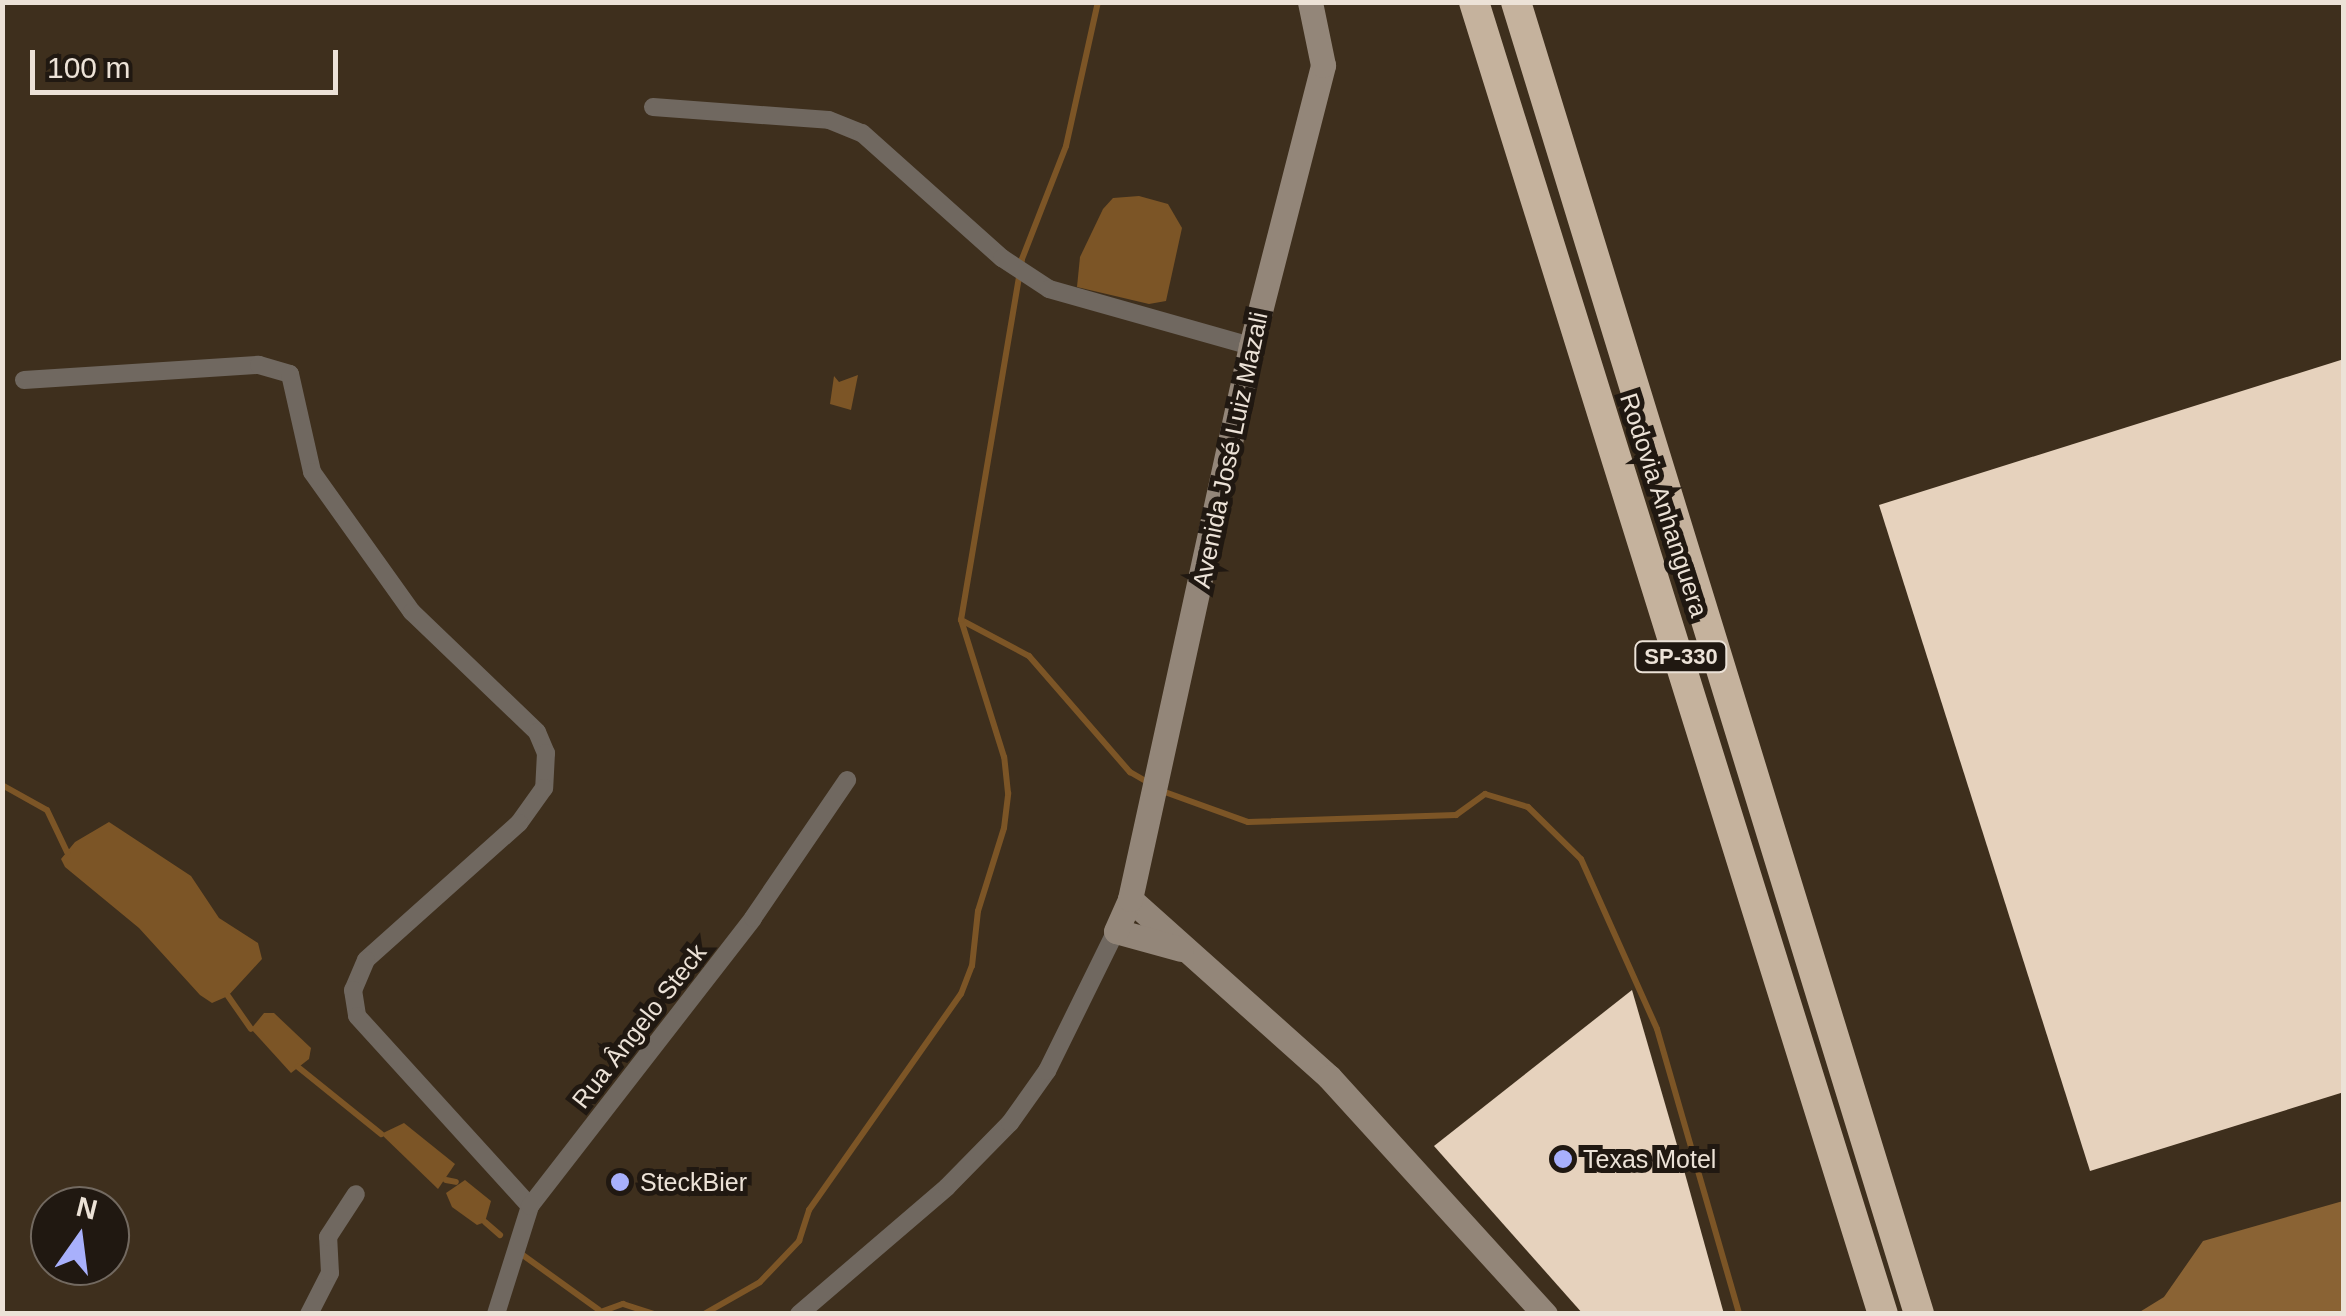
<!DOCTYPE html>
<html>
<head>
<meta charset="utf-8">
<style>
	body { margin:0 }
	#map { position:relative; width:2346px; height:1316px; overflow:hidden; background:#3e2f1d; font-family:Arial,sans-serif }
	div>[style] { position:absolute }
	.forest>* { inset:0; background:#8a6334 }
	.water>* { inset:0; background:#7c5526 }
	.stream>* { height:6px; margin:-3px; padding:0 3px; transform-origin:3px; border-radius:3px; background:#7c5526 }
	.building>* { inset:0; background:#e6d2bd }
	.street>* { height:18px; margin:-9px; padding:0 9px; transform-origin:9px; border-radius:9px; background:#706860 }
	.secondary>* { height:25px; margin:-12.5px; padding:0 12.5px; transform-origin:12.5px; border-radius:12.5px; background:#938679 }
	.highway>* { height:30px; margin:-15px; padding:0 15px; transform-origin:15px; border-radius:15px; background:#c5b29d }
	.dots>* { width:28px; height:28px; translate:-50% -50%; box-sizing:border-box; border:5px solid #201811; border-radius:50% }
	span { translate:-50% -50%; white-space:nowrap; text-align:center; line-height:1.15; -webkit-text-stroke:10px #201811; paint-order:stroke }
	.shield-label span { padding:2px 8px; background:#201811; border:2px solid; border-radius:8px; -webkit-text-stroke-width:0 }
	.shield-label { font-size:22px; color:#ece2d7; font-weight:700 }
	.street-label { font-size:25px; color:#ece2d7 }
	.poi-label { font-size:25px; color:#ece2d7 }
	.left { translate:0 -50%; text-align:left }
	.frame { position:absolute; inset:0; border:5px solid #ece2d7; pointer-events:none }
	.north { position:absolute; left:30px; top:1186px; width:100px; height:100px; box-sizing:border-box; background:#201811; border:2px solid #726960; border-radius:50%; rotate:14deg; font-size:28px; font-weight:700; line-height:40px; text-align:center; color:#ece2d7 }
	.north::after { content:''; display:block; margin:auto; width:35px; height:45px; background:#a8b0fc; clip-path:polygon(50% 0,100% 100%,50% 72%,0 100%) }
	.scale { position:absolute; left:30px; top:50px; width:308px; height:45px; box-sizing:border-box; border:5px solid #ece2d7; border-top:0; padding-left:12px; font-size:30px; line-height:35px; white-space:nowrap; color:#ece2d7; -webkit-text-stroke:8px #201811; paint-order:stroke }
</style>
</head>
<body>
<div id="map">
	<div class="forest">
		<div style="clip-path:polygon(2343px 1201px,2343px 1313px,2138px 1313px,2164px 1297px,2203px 1241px)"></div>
	</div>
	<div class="water">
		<div style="clip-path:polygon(1139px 196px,1168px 204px,1182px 228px,1166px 301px,1149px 304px,1077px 287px,1080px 257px,1103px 209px,1113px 198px)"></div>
		<div style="clip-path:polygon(858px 375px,851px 410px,830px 404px,834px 376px,839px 382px)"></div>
		<div style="clip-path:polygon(109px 822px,191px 876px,219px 918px,258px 943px,262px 959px,228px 996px,212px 1003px,200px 995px,139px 928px,65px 867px,61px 859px,75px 842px)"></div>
		<div style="clip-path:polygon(264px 1013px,274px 1013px,311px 1048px,309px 1059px,291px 1073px,251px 1029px)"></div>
		<div style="clip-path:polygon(404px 1123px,455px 1164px,438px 1189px,381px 1134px)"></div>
		<div style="clip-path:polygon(465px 1180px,491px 1201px,485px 1222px,477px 1225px,452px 1207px,446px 1193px)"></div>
	</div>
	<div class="stream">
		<div style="left:961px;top:620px;width:77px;rotate:27.9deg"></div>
		<div style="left:1029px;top:656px;width:154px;rotate:49deg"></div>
		<div style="left:1130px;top:772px;width:20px;rotate:30deg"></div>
		<div style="left:2px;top:785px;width:51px;rotate:29.1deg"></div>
		<div style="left:47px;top:810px;width:47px;rotate:64.5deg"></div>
		<div style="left:1162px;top:791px;width:91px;rotate:19.8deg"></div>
		<div style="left:1248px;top:822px;width:208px;rotate:-1.9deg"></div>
		<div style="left:1456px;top:815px;width:36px;rotate:-36deg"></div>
		<div style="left:1485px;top:794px;width:45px;rotate:16.8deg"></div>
		<div style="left:1528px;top:807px;width:74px;rotate:44.5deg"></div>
		<div style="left:1581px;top:859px;width:186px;rotate:65.9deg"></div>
		<div style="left:1657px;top:1029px;width:297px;rotate:73.9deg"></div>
		<div style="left:228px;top:996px;width:40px;rotate:55.1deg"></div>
		<div style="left:298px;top:1067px;width:107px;rotate:38.9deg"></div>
		<div style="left:446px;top:1180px;width:10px;rotate:11deg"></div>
		<div style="left:485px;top:1222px;width:20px;rotate:41deg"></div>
		<div style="left:520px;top:1253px;width:97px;rotate:35.8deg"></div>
		<div style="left:595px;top:1314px;width:30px;rotate:-20deg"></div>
		<div style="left:623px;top:1304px;width:32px;rotate:18deg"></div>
		<div style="left:704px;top:1314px;width:64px;rotate:-29.7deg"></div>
		<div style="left:760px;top:1282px;width:57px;rotate:-46.4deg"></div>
		<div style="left:799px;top:1241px;width:33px;rotate:-72deg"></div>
		<div style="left:809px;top:1210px;width:264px;rotate:-54.9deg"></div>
		<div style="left:961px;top:994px;width:30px;rotate:-69deg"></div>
		<div style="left:972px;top:966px;width:55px;rotate:-83.8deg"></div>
		<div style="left:978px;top:911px;width:87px;rotate:-72.6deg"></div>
		<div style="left:1004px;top:828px;width:35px;rotate:-83deg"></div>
		<div style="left:1008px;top:793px;width:36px;rotate:-96deg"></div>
		<div style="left:1004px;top:757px;width:144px;rotate:-107.4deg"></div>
		<div style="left:961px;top:620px;width:366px;rotate:-80.4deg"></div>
		<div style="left:1022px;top:259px;width:121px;rotate:-68.7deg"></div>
		<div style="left:1066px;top:146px;width:148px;rotate:-77.5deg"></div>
	</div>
	<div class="building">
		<div style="clip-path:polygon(2344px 359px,2344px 1092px,2090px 1171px,1879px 505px)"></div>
		<div style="clip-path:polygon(1632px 990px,1677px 1145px,1724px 1314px,1583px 1314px,1434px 1146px)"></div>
	</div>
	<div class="street">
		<div style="left:653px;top:107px;width:176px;rotate:4.2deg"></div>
		<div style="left:829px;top:120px;width:35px;rotate:22deg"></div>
		<div style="left:862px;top:133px;width:188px;rotate:41.8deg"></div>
		<div style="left:1002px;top:258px;width:56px;rotate:33.4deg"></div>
		<div style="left:1049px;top:289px;width:210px;rotate:15.8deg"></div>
		<div style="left:24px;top:380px;width:235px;rotate:-3.7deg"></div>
		<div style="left:259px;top:365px;width:32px;rotate:16deg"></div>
		<div style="left:290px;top:374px;width:100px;rotate:77.3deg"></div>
		<div style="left:312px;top:472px;width:172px;rotate:54.5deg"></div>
		<div style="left:412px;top:612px;width:173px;rotate:43.8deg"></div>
		<div style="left:537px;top:732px;width:23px;rotate:67deg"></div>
		<div style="left:546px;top:753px;width:35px;rotate:93deg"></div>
		<div style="left:544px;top:788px;width:43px;rotate:125.5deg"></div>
		<div style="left:519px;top:823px;width:205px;rotate:138.2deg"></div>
		<div style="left:366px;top:960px;width:33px;rotate:113deg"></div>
		<div style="left:353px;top:990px;width:26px;rotate:81deg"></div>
		<div style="left:357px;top:1016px;width:257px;rotate:47.7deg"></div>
		<div style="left:309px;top:1314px;width:46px;rotate:-62.9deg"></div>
		<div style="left:330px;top:1273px;width:36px;rotate:-93deg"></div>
		<div style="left:328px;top:1237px;width:51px;rotate:-56.9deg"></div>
		<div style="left:496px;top:1314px;width:113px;rotate:-72.5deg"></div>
		<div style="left:530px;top:1206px;width:364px;rotate:-52.2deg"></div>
		<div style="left:753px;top:918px;width:167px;rotate:-55.7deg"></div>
		<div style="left:799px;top:1314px;width:195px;rotate:-40.6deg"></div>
		<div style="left:947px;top:1187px;width:90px;rotate:-45.5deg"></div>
		<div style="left:1010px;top:1123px;width:64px;rotate:-54.6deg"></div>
		<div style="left:1047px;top:1071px;width:156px;rotate:-63.8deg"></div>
	</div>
	<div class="secondary">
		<div style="left:1130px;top:899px;width:267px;rotate:41.8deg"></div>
		<div style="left:1329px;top:1077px;width:321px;rotate:47.7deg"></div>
		<div style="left:1181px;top:949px;width:67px;rotate:-164.5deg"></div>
		<div style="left:1116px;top:931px;width:35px;rotate:-66deg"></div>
		<div style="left:1130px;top:899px;width:566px;rotate:-77.66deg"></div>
		<div style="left:1251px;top:346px;width:290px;rotate:-75.6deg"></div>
		<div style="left:1323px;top:65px;width:64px;rotate:-101.7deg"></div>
	</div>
	<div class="highway">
		<div style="left:1474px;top:2px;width:1374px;rotate:72.69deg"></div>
		<div style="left:1516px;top:2px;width:1372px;rotate:72.92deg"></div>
	</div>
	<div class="dots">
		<div style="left:1563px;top:1159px;background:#a8b0fc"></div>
		<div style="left:620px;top:1182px;background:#a8b0fc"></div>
	</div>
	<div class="shield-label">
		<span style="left:1681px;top:657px">SP-330</span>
	</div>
	<div class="street-label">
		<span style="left:1230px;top:450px;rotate:-78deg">Avenida José Luiz Mazali</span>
		<span style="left:1664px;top:505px;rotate:72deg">Rodovia Anhanguera</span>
		<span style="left:639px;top:1026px;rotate:-52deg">Rua Ângelo Steck</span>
	</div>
	<div class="poi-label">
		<span class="left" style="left:1583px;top:1159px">Texas Motel</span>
		<span class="left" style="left:640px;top:1182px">SteckBier</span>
	</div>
	<div class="frame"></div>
	<div class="north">N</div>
	<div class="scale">100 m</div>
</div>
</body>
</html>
